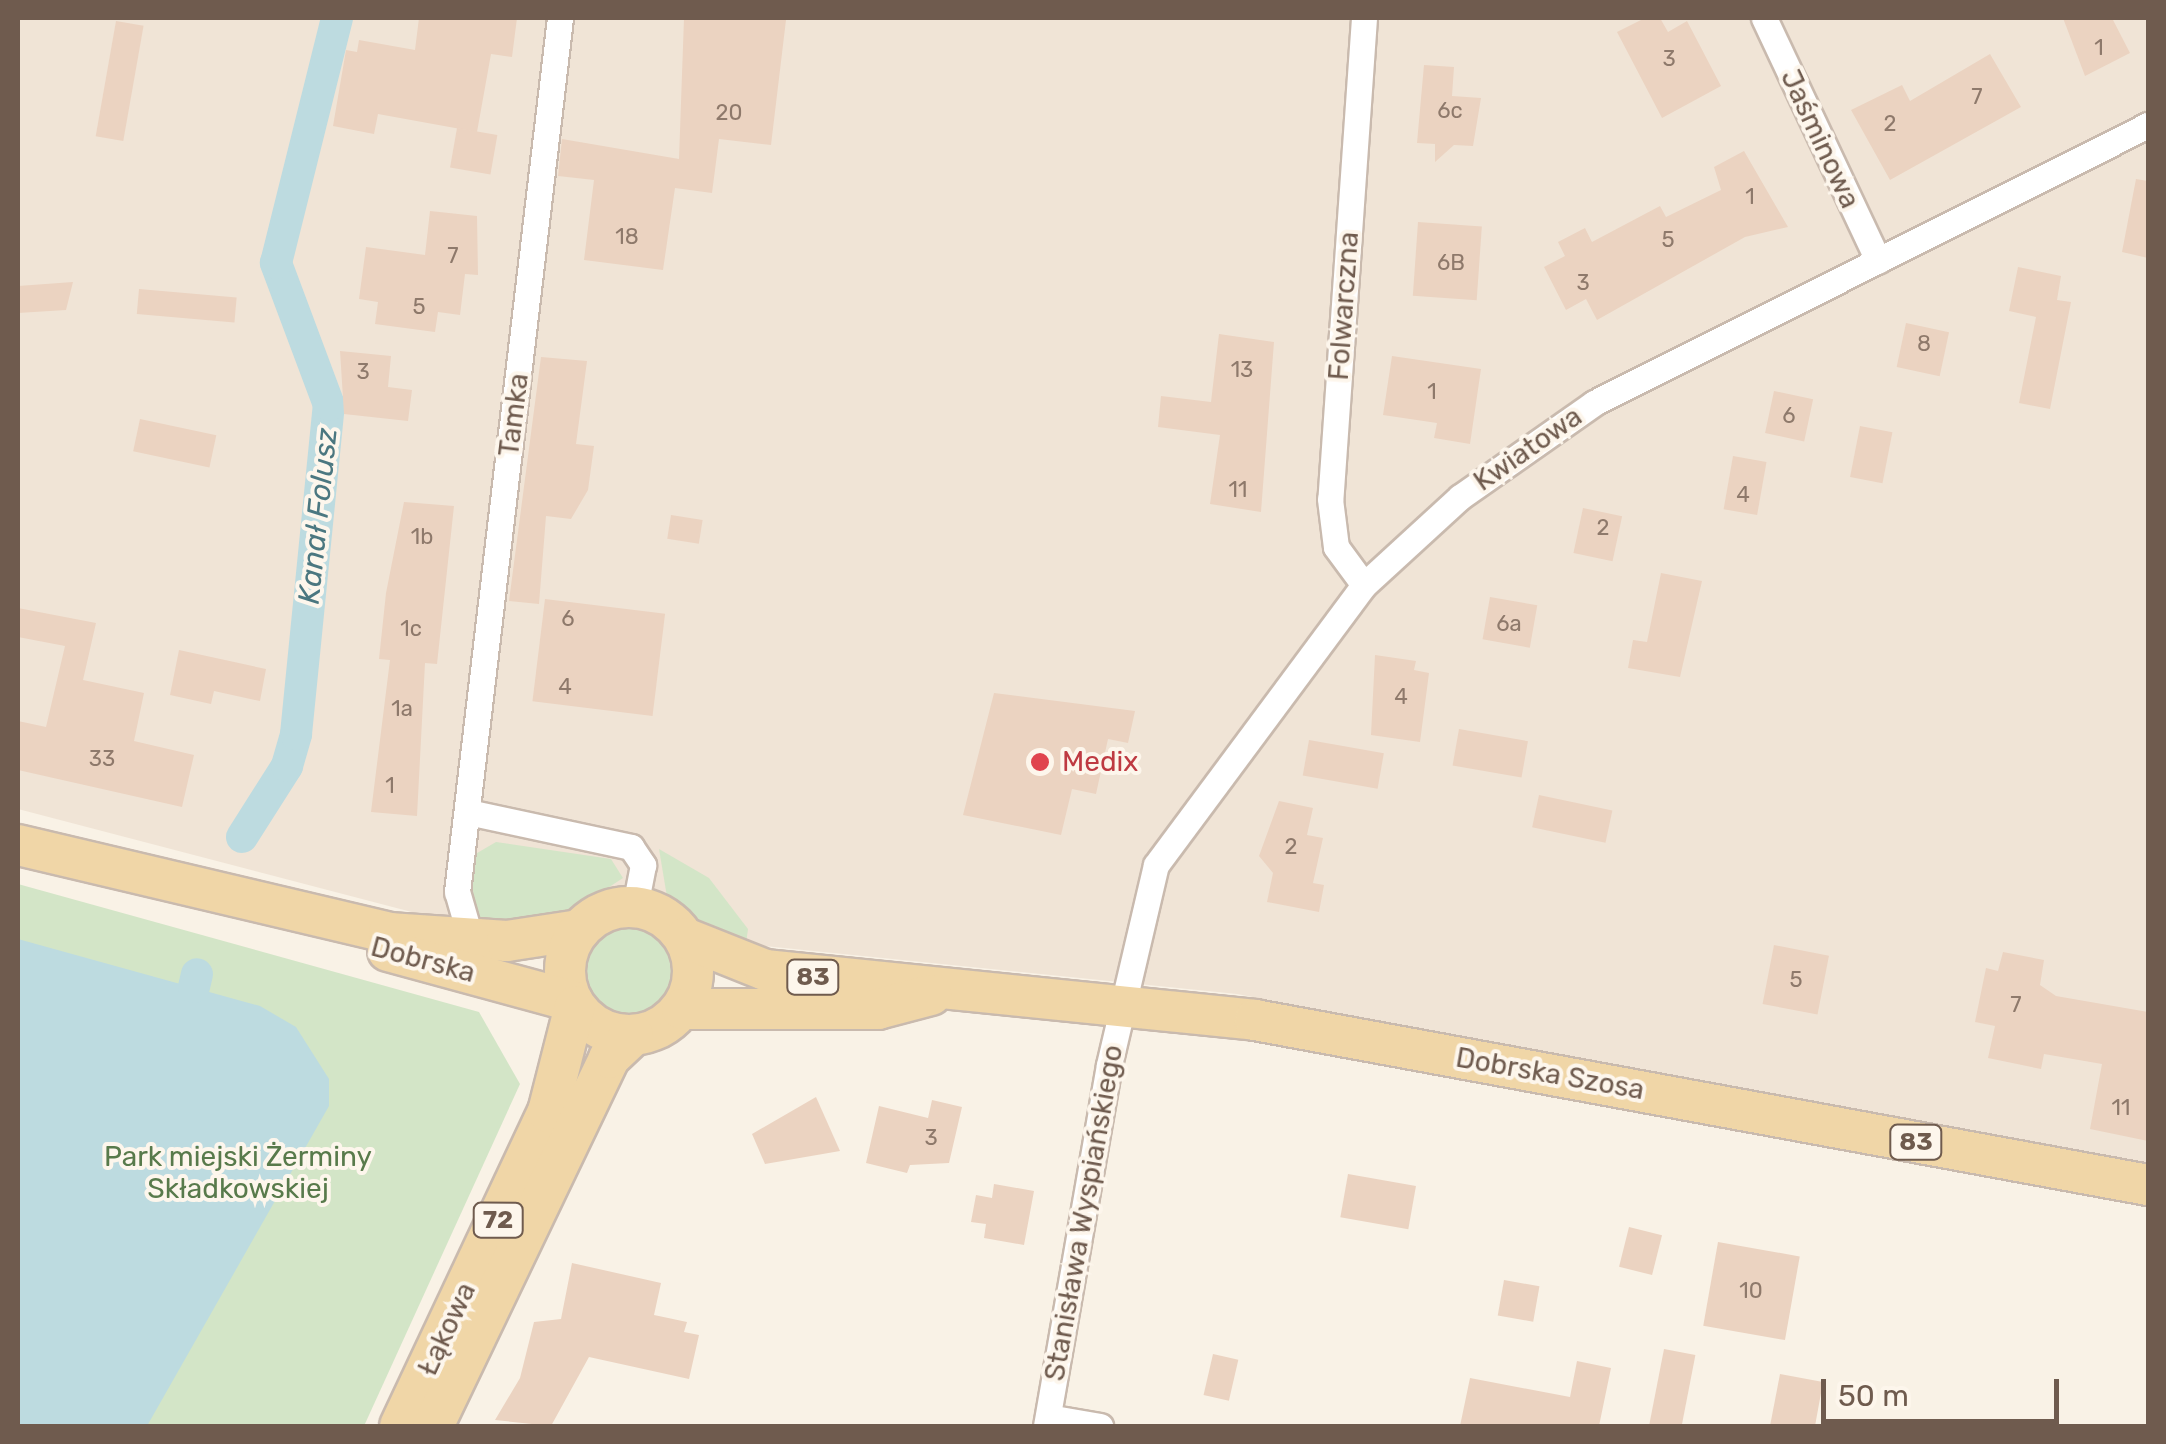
<!DOCTYPE html>
<html>
<head>
<meta charset="utf-8">
<style>
	body { margin:0 }
	#map { position:relative; width:2166px; height:1444px; overflow:hidden; background:#f9f2e6; font-family:Rubik,sans-serif }
	div>[style] { position:absolute }
	.residential>* { inset:0; background:#f0e4d6 }
	.green>* { inset:0; background:#d3e5c7 }
	.round { border-radius:50% }
	.water>* { inset:0; background:#bddbe0 }
	.canal>* { height:32px; margin:-16px; padding:0 16px; transform-origin:16px; border-radius:16px; background:#bddbe0 }
	.building>* { inset:0; background:#ebd3c1; transform-origin:0 0 }
	.roads { filter:drop-shadow(2px 0 #c9baae) drop-shadow(-2px 0 #c9baae) drop-shadow(0 2px #c9baae) drop-shadow(0 -2px #c9baae) }
	.minor>* { height:25px; margin:-12.5px; padding:0 12.5px; transform-origin:12.5px; border-radius:12.5px; background:#fff }
	.primary>* { height:40px; margin:-20px; padding:0 20px; transform-origin:20px; border-radius:20px; background:#f0d6a7 }
	.primary>.ring { margin:-20px; padding:0; box-sizing:content-box; background:none; border:40px solid #f0d6a7; border-radius:50% }
	.dots>* { width:28px; height:28px; translate:-50% -50%; box-sizing:border-box; border:5px solid #fdf6ec; border-radius:50% }
	span { translate:-50% -50%; white-space:nowrap; text-align:center; line-height:1.15; -webkit-text-stroke:8px #fdf6ec; paint-order:stroke }
	.number-label { font-size:22px; color:#8e796b }
	.number-label span { -webkit-text-stroke-width:0 }
	.shield-label span { padding:2px 8px; background:#fdf6ec; border:2px solid; border-radius:8px; -webkit-text-stroke-width:0 }
	.shield-label { font-size:25px; color:#6f5b4e; font-weight:700 }
	.street-label { font-size:28px; color:#6f5b4e }
	.health-label { font-size:28px; color:#be3a42 }
	.left { translate:0 -50%; text-align:left }
	.park-label { font-size:28px; color:#587a4b }
	.water-label { font-size:30px; color:#4b7780; font-style:italic }
	.frame { position:absolute; inset:0; border:20px solid #6f5b4e; pointer-events:none }
	.scale { position:absolute; left:1821px; top:1379px; width:238px; height:45px; box-sizing:border-box; border:5px solid #6f5b4e; border-top:0; padding-left:12px; font-size:30px; line-height:35px; white-space:nowrap; color:#6f5b4e; -webkit-text-stroke:8px #fdf6ec; paint-order:stroke }
</style>
</head>
<body>
<div id="map">
	<div class="residential">
		<div style="clip-path:polygon(18px 18px,2148px 18px,2148px 1171px,1237px 994px,735px 943px,671px 894px,626px 885px,490px 923px,427px 916px,18px 809px)"></div>
	</div>
	<div class="green">
		<div style="clip-path:polygon(496px 842px,611px 859px,623px 878px,554px 923px,474px 921px,472px 856px)"></div>
		<div style="clip-path:polygon(659px 849px,709px 878px,748px 929px,746px 944px,702px 930px,667px 897px)"></div>
		<div style="clip-path:polygon(18px 884px,479px 1012px,520px 1084px,364px 1426px,18px 1426px)"></div>
		<div class="round" style="left:584px;top:927px;width:88px;height:88px"></div>
	</div>
	<div class="water">
		<div style="clip-path:polygon(18px 939px,260px 1006px,296px 1027px,329px 1079px,329px 1106px,147px 1426px,18px 1426px)"></div>
	</div>
	<div class="canal">
		<div style="left:242px;top:837px;width:84px;rotate:-57.6deg"></div>
		<div style="left:287px;top:766px;width:33px;rotate:-74deg"></div>
		<div style="left:296px;top:734px;width:331px;rotate:-84.3deg"></div>
		<div style="left:329px;top:405px;width:152px;rotate:-110.5deg"></div>
		<div style="left:276px;top:263px;width:252px;rotate:-76deg"></div>
		<div style="left:194px;top:987px;width:13px;rotate:-77deg"></div>
	</div>
	<div class="building">
		<div style="clip-path:polygon(419px 18px,517px 18px,512px 57px,491px 54px,477px 132px,378px 114px,374px 134px,333px 126px,346px 50px,357px 52px,359px 40px,415px 50px)"></div>
		<div style="clip-path:polygon(684px 18px,786px 20px,771px 145px,719px 139px,712px 193px,675px 188px,663px 270px,584px 260px,594px 180px,558px 176px,562px 139px,679px 159px)"></div>
		<div style="clip-path:polygon(1645px 18px,1660px 18px,1668px 32px,1687px 21px,1721px 86px,1662px 118px,1617px 32px)"></div>
		<div style="clip-path:polygon(2063px 18px,2112px 18px,2130px 53px,2085px 76px)"></div>
		<div style="left:116px;top:21px;width:28px;height:117px;rotate:10deg"></div>
		<div style="clip-path:polygon(1990px 54px,2021px 107px,1890px 180px,1851px 110px,1902px 85px,1910px 101px)"></div>
		<div style="clip-path:polygon(1424px 65px,1454px 67px,1452px 96px,1481px 98px,1473px 146px,1454px 145px,1435px 162px,1435px 144px,1417px 143px)"></div>
		<div style="left:457px;top:128px;width:41px;height:40px;rotate:10deg"></div>
		<div style="clip-path:polygon(1744px 151px,1788px 227px,1745px 237px,1597px 320px,1586px 299px,1566px 310px,1544px 267px,1565px 256px,1558px 242px,1585px 228px,1592px 242px,1660px 206px,1666px 217px,1721px 190px,1714px 167px)"></div>
		<div style="clip-path:polygon(2136px 179px,2148px 181px,2148px 258px,2122px 252px)"></div>
		<div style="clip-path:polygon(430px 211px,477px 216px,478px 275px,465px 274px,460px 315px,438px 312px,435px 332px,375px 324px,378px 302px,359px 299px,366px 247px,425px 255px)"></div>
		<div style="left:1418px;top:222px;width:64px;height:74px;rotate:4deg"></div>
		<div style="clip-path:polygon(2018px 267px,2061px 276px,2057px 300px,2071px 302px,2050px 409px,2019px 403px,2036px 317px,2009px 311px)"></div>
		<div style="clip-path:polygon(73px 282px,66px 310px,18px 313px,18px 286px)"></div>
		<div style="left:139px;top:289px;width:98px;height:25px;rotate:5deg"></div>
		<div style="left:1906px;top:323px;width:44px;height:45px;rotate:12deg"></div>
		<div style="clip-path:polygon(1219px 334px,1274px 342px,1261px 512px,1210px 504px,1220px 435px,1158px 427px,1161px 396px,1211px 402px)"></div>
		<div style="clip-path:polygon(340px 351px,391px 356px,388px 387px,412px 390px,408px 421px,344px 414px)"></div>
		<div style="clip-path:polygon(1392px 356px,1481px 369px,1470px 444px,1434px 438px,1437px 423px,1383px 415px)"></div>
		<div style="clip-path:polygon(541px 357px,587px 361px,576px 444px,594px 446px,588px 490px,571px 519px,546px 516px,539px 604px,509px 601px)"></div>
		<div style="left:1774px;top:391px;width:40px;height:43px;rotate:12deg"></div>
		<div style="left:140px;top:419px;width:78px;height:33px;rotate:12deg"></div>
		<div style="left:1860px;top:426px;width:33px;height:52px;rotate:11deg"></div>
		<div style="left:1733px;top:456px;width:34px;height:54px;rotate:10deg"></div>
		<div style="clip-path:polygon(404px 502px,454px 506px,437px 664px,425px 663px,417px 816px,371px 812px,390px 660px,379px 659px,386px 593px)"></div>
		<div style="left:1583px;top:508px;width:40px;height:46px;rotate:12deg"></div>
		<div style="left:671px;top:515px;width:32px;height:24px;rotate:9deg"></div>
		<div style="clip-path:polygon(1661px 573px,1702px 581px,1680px 677px,1628px 668px,1633px 640px,1647px 642px)"></div>
		<div style="left:1490px;top:597px;width:48px;height:43px;rotate:10deg"></div>
		<div style="left:545px;top:599px;width:121px;height:103px;rotate:7deg"></div>
		<div style="clip-path:polygon(18px 608px,96px 623px,83px 680px,144px 693px,134px 741px,194px 755px,182px 807px,18px 770px,18px 721px,46px 727px,65px 646px,18px 637px)"></div>
		<div style="clip-path:polygon(179px 650px,266px 669px,260px 701px,214px 691px,211px 704px,170px 695px)"></div>
		<div style="clip-path:polygon(1375px 655px,1416px 661px,1414px 670px,1429px 673px,1420px 742px,1371px 735px)"></div>
		<div style="clip-path:polygon(994px 693px,1135px 711px,1128px 743px,1108px 739px,1096px 794px,1072px 789px,1061px 835px,963px 815px)"></div>
		<div style="left:1459px;top:729px;width:70px;height:37px;rotate:10deg"></div>
		<div style="left:1309px;top:740px;width:76px;height:36px;rotate:10deg"></div>
		<div style="left:1539px;top:795px;width:75px;height:33px;rotate:12deg"></div>
		<div style="clip-path:polygon(1279px 801px,1313px 808px,1307px 835px,1323px 838px,1313px 883px,1324px 885px,1319px 912px,1267px 902px,1273px 873px,1259px 856px)"></div>
		<div style="left:1774px;top:945px;width:56px;height:60px;rotate:11deg"></div>
		<div style="clip-path:polygon(2003px 952px,2044px 960px,2040px 985px,2056px 996px,2148px 1012px,2148px 1141px,2090px 1129px,2102px 1064px,2044px 1054px,2041px 1069px,1988px 1058px,1995px 1026px,1975px 1022px,1986px 968px,1998px 971px)"></div>
		<div style="clip-path:polygon(816px 1097px,840px 1151px,765px 1164px,752px 1134px)"></div>
		<div style="clip-path:polygon(932px 1100px,962px 1107px,949px 1163px,910px 1165px,907px 1173px,866px 1163px,879px 1106px,928px 1118px)"></div>
		<div style="left:1348px;top:1174px;width:69px;height:44px;rotate:10deg"></div>
		<div style="clip-path:polygon(994px 1184px,1034px 1191px,1024px 1245px,984px 1238px,986px 1224px,971px 1222px,976px 1195px,992px 1198px)"></div>
		<div style="left:1629px;top:1227px;width:34px;height:41px;rotate:14deg"></div>
		<div style="left:1718px;top:1242px;width:83px;height:85px;rotate:10deg"></div>
		<div style="clip-path:polygon(572px 1263px,661px 1283px,654px 1315px,687px 1322px,684px 1332px,699px 1335px,689px 1379px,589px 1357px,551px 1426px,495px 1420px,520px 1378px,534px 1322px,561px 1319px)"></div>
		<div style="left:1504px;top:1280px;width:36px;height:36px;rotate:10deg"></div>
		<div style="left:1664px;top:1349px;width:32px;height:79px;rotate:11deg"></div>
		<div style="left:1213px;top:1354px;width:26px;height:42px;rotate:13deg"></div>
		<div style="clip-path:polygon(1577px 1361px,1611px 1368px,1599px 1426px,1460px 1426px,1470px 1378px,1570px 1397px)"></div>
		<div style="clip-path:polygon(1780px 1374px,1823px 1382px,1815px 1426px,1770px 1426px)"></div>
	</div>
	<div class="roads">
		<div class="minor">
			<div style="left:1364px;top:18px;width:482px;rotate:94deg"></div>
			<div style="left:1330px;top:499px;width:48px;rotate:82.9deg"></div>
			<div style="left:1336px;top:547px;width:47px;rotate:53.6deg"></div>
			<div style="left:1764px;top:18px;width:268px;rotate:64.8deg"></div>
			<div style="left:468px;top:812px;width:167px;rotate:12.1deg"></div>
			<div style="left:631px;top:847px;width:22px;rotate:56deg"></div>
			<div style="left:643px;top:865px;width:42px;rotate:101deg"></div>
			<div style="left:485px;top:941px;width:23px;rotate:-140deg"></div>
			<div style="left:467px;top:926px;width:35px;rotate:-106deg"></div>
			<div style="left:457px;top:892px;width:880px;rotate:-83.28deg"></div>
			<div style="left:1048px;top:1417px;width:53px;rotate:9.8deg"></div>
			<div style="left:1046px;top:1426px;width:366px;rotate:-80.1deg"></div>
			<div style="left:1109px;top:1065px;width:205px;rotate:-76.8deg"></div>
			<div style="left:1156px;top:865px;width:349px;rotate:-53.4deg"></div>
			<div style="left:1364px;top:585px;width:130px;rotate:-42.5deg"></div>
			<div style="left:1460px;top:497px;width:164px;rotate:-35deg"></div>
			<div style="left:1594px;top:403px;width:620px;rotate:-26.65deg"></div>
		</div>
		<div class="primary">
			<div style="left:18px;top:845px;width:381px;rotate:13.3deg"></div>
			<div style="left:389px;top:933px;width:118px;rotate:3.9deg"></div>
			<div style="left:507px;top:941px;width:73px;rotate:-8.7deg"></div>
			<div class="ring" style="left:565px;top:907px;width:88px;height:88px"></div>
			<div style="left:685px;top:938px;width:86px;rotate:21.8deg"></div>
			<div style="left:765px;top:970px;width:493px;rotate:5.8deg"></div>
			<div style="left:1255px;top:1020px;width:908px;rotate:10.47deg"></div>
			<div style="left:388px;top:951px;width:191px;rotate:15.2deg"></div>
			<div style="left:682px;top:1009px;width:196px"></div>
			<div style="left:878px;top:1009px;width:55px;rotate:-14.8deg"></div>
			<div style="left:400px;top:1426px;width:347px;rotate:-64.8deg"></div>
			<div style="left:548px;top:1112px;width:109px;rotate:-75.7deg"></div>
			<div style="left:433px;top:1426px;width:408px;rotate:-64.4deg"></div>
			<div style="left:609px;top:1058px;width:33px;rotate:-43deg"></div>
		</div>
	</div>
	<div class="dots">
		<div style="left:1040px;top:762px;background:#e0444e"></div>
	</div>
	<div class="number-label">
		<span style="left:2099px;top:48px">1</span>
		<span style="left:1669px;top:59px">3</span>
		<span style="left:1977px;top:97px">7</span>
		<span style="left:1450px;top:111px">6c</span>
		<span style="left:729px;top:113px">20</span>
		<span style="left:1890px;top:124px">2</span>
		<span style="left:1750px;top:197px">1</span>
		<span style="left:627px;top:237px">18</span>
		<span style="left:1668px;top:240px">5</span>
		<span style="left:453px;top:256px">7</span>
		<span style="left:1451px;top:263px">6B</span>
		<span style="left:1583px;top:283px">3</span>
		<span style="left:419px;top:307px">5</span>
		<span style="left:1924px;top:344px">8</span>
		<span style="left:1242px;top:370px">13</span>
		<span style="left:363px;top:372px">3</span>
		<span style="left:1432px;top:392px">1</span>
		<span style="left:1789px;top:416px">6</span>
		<span style="left:1238px;top:490px">11</span>
		<span style="left:1743px;top:495px">4</span>
		<span style="left:1603px;top:528px">2</span>
		<span style="left:422px;top:537px">1b</span>
		<span style="left:568px;top:619px">6</span>
		<span style="left:1509px;top:624px">6a</span>
		<span style="left:411px;top:629px">1c</span>
		<span style="left:565px;top:687px">4</span>
		<span style="left:1401px;top:697px">4</span>
		<span style="left:402px;top:709px">1a</span>
		<span style="left:102px;top:759px">33</span>
		<span style="left:390px;top:786px">1</span>
		<span style="left:1291px;top:847px">2</span>
		<span style="left:1796px;top:980px">5</span>
		<span style="left:2016px;top:1005px">7</span>
		<span style="left:2121px;top:1108px">11</span>
		<span style="left:931px;top:1138px">3</span>
		<span style="left:1751px;top:1291px">10</span>
	</div>
	<div class="shield-label">
		<span style="left:813px;top:977px">83</span>
		<span style="left:1916px;top:1142px">83</span>
		<span style="left:498px;top:1220px">72</span>
	</div>
	<div class="street-label">
		<span style="left:1820px;top:139px;rotate:65deg">Jaśminowa</span>
		<span style="left:1344px;top:306px;rotate:-86deg">Folwarczna</span>
		<span style="left:514px;top:415px;rotate:-83deg">Tamka</span>
		<span style="left:1528px;top:449px;rotate:-35deg">Kwiatowa</span>
		<span style="left:423px;top:960px;rotate:15deg">Dobrska</span>
		<span style="left:1550px;top:1074px;rotate:10deg">Dobrska Szosa</span>
		<span style="left:1084px;top:1213px;rotate:-80deg">Stanisława Wyspiańskiego</span>
		<span style="left:447px;top:1329px;rotate:-65deg">Łąkowa</span>
	</div>
	<div class="health-label">
		<span class="left" style="left:1062px;top:762px">Medix</span>
	</div>
	<div class="park-label">
		<span style="left:238px;top:1173px">Park miejski Żerminy<br>Składkowskiej</span>
	</div>
	<div class="water-label">
		<span style="left:318px;top:516px;rotate:-84deg">Kanał Folusz</span>
	</div>
	<div class="frame"></div>
	<div class="scale">50 m</div>
</div>
</body>
</html>
